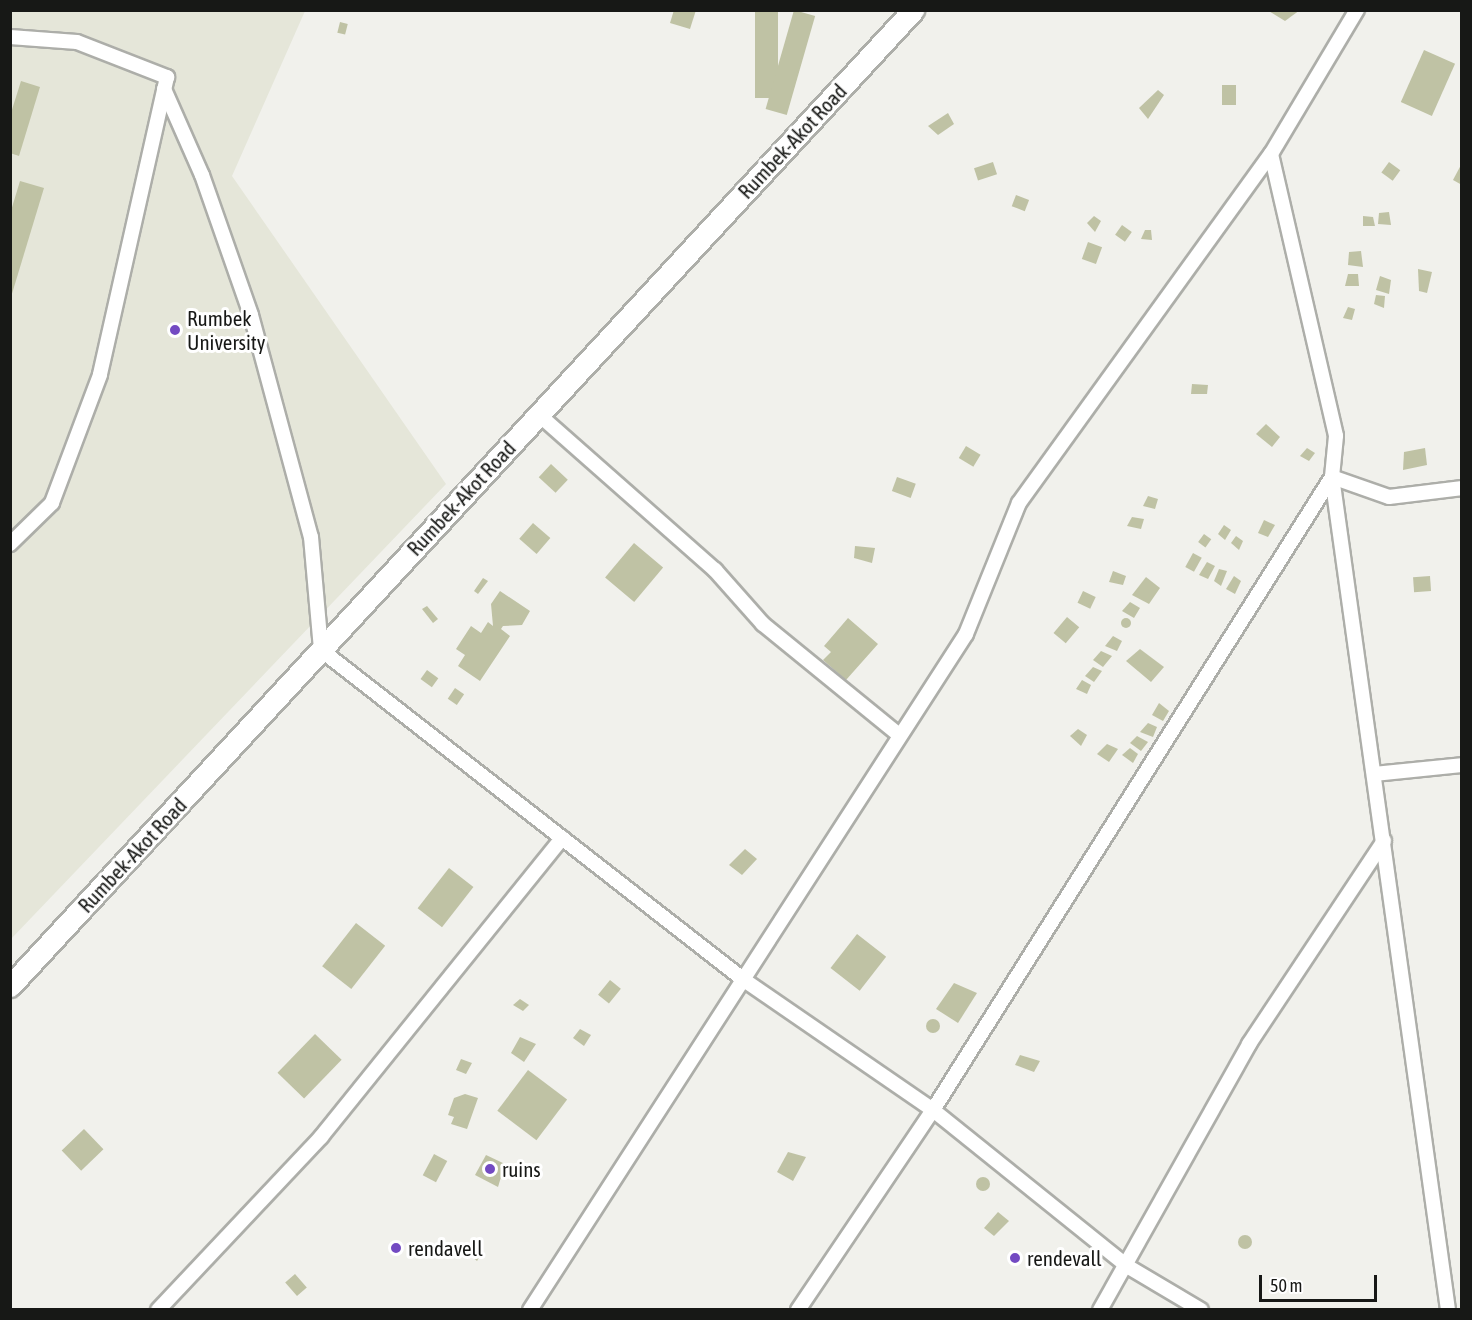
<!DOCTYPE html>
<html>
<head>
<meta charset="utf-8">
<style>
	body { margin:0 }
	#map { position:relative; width:1472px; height:1320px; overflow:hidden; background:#f1f1ec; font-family:"Asap Condensed",sans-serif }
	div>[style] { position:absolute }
	.built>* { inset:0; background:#e5e6d9 }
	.building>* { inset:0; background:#bfc2a4; transform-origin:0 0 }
	.round { border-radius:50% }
	.roads { filter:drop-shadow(2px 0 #adaea9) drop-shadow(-2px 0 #adaea9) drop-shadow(0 2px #adaea9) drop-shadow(0 -2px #adaea9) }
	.street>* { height:14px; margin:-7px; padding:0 7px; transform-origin:7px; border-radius:7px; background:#fff }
	.primary>* { height:21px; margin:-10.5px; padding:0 10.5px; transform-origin:10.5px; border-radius:10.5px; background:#fff }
	.dots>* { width:16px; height:16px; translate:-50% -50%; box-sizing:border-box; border:3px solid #fff; border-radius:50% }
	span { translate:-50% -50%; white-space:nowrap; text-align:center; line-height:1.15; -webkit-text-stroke:6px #fff; paint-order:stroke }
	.street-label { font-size:21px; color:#171816 }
	.poi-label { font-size:21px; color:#171816 }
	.left { translate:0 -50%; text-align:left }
	.frame { position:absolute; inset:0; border:12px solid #171816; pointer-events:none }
	.scale { position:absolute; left:1259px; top:1275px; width:118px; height:27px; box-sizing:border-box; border:3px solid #171816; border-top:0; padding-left:8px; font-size:18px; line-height:21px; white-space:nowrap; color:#171816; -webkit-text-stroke:4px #fff; paint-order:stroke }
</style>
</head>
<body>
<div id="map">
	<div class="built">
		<div style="clip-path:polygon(11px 11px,305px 11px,232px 176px,446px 484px,11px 939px)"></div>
	</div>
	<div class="building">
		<div style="clip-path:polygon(674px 10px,696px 10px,690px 29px,670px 23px)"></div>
		<div style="left:755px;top:10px;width:23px;height:88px"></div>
		<div style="left:794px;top:10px;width:22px;height:103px;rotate:16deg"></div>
		<div style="clip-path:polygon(1267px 10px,1300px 10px,1285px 21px)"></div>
		<div style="left:340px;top:22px;width:8px;height:11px;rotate:14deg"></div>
		<div style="left:1424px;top:50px;width:34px;height:57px;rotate:24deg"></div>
		<div style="clip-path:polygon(21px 81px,40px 87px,19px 156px,10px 153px,10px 116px)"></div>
		<div style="left:1222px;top:85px;width:14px;height:20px"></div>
		<div style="clip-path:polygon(1158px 90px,1164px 95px,1148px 119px,1139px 108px)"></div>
		<div style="clip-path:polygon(948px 113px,954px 124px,938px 135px,928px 126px)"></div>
		<div style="left:993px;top:162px;width:13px;height:20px;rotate:72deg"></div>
		<div style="left:1389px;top:162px;width:14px;height:13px;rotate:36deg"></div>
		<div style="clip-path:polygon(1462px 163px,1462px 185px,1453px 180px)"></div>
		<div style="clip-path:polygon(20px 181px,44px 188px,11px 297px,10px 214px)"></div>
		<div style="left:1016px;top:195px;width:14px;height:12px;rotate:21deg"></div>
		<div style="clip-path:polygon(1389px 212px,1391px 225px,1378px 224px,1379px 213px)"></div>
		<div style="clip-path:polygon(1094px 216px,1101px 221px,1095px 232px,1087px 223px)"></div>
		<div style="clip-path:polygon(1363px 216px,1373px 217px,1375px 226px,1363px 226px)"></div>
		<div style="left:1122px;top:225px;width:12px;height:12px;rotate:35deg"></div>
		<div style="clip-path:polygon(1145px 230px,1151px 230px,1152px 240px,1141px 239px)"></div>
		<div style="left:1088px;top:242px;width:15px;height:18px;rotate:20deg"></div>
		<div style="clip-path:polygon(1361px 251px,1363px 267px,1348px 265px,1349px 252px)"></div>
		<div style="clip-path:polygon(1418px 269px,1432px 272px,1427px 293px,1419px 291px)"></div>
		<div style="clip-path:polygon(1348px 274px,1358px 274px,1359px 286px,1345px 286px)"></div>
		<div style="clip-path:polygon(1380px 276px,1391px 280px,1389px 294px,1376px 290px)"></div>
		<div style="clip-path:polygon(1376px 295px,1385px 296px,1384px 308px,1374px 304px)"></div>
		<div style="clip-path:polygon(1348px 307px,1355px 309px,1352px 320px,1343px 318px)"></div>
		<div style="clip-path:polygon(1192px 384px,1208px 385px,1207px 394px,1191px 394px)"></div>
		<div style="clip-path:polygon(1266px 424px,1280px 437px,1272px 447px,1256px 434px)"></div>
		<div style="left:966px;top:446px;width:17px;height:14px;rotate:31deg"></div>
		<div style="clip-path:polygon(1307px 448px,1315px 453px,1309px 461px,1300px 456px)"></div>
		<div style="clip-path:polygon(1425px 448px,1427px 465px,1403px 470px,1404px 452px)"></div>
		<div style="left:551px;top:464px;width:23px;height:18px;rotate:43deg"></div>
		<div style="left:897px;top:477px;width:20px;height:15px;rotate:20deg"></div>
		<div style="clip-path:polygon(1148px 496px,1158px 499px,1155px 509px,1143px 506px)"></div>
		<div style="clip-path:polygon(1132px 517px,1144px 519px,1141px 529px,1127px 526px)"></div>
		<div style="clip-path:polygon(1264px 520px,1275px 525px,1268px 537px,1258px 533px)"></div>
		<div style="left:533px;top:523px;width:23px;height:21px;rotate:41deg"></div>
		<div style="clip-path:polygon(1224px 525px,1231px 530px,1225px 540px,1218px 534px)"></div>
		<div style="left:1204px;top:534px;width:9px;height:10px;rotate:36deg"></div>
		<div style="clip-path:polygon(1236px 536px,1243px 541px,1239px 550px,1231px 543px)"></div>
		<div style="left:634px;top:543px;width:38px;height:45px;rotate:40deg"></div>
		<div style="clip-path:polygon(855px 546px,875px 548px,872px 563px,854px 558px)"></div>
		<div style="left:1193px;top:553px;width:10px;height:16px;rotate:29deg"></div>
		<div style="clip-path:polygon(1207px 562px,1215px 566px,1208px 579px,1199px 575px)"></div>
		<div style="clip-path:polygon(1219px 569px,1227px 571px,1221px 586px,1214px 581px)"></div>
		<div style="clip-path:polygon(1113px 571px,1126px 576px,1123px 585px,1109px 582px)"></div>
		<div style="clip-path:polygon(1234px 576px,1241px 581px,1235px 594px,1226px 589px)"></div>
		<div style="left:1430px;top:576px;width:15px;height:17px;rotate:86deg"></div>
		<div style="clip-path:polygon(1146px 577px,1160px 588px,1149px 604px,1132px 595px)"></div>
		<div style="clip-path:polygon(483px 578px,488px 581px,478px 594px,474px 591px)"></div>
		<div style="clip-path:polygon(500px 591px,530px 611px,522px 625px,503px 626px,501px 629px,510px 636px,480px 681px,458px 666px,465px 655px,456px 649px,471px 626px,481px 633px,488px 622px,493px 626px,491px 604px)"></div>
		<div style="left:1083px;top:591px;width:14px;height:13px;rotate:25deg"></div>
		<div style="clip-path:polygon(1130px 602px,1140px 608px,1134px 618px,1122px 611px)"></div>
		<div style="clip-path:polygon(427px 606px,438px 619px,433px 623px,422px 609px)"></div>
		<div style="left:1067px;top:617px;width:16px;height:21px;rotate:40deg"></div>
		<div class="round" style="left:1121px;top:618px;width:10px;height:10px"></div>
		<div style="clip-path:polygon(848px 618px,878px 644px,846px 680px,823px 660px,831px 652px,824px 646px)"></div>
		<div style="clip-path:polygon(1113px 636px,1122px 641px,1117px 651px,1105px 646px)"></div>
		<div style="clip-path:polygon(1140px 649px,1164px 667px,1151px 682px,1126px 661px)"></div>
		<div style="clip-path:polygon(1101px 651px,1112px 656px,1103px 667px,1093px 660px)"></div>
		<div style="clip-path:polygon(1093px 667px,1102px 671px,1094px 682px,1085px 676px)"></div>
		<div style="left:427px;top:670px;width:14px;height:11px;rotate:36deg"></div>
		<div style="clip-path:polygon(1082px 680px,1091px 685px,1087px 694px,1076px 689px)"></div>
		<div style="left:455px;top:688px;width:11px;height:13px;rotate:34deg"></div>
		<div style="clip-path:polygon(1159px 703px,1169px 711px,1163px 721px,1152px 715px)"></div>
		<div style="clip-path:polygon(1148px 723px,1157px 727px,1153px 737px,1140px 732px)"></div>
		<div style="clip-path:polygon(1078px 729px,1087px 735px,1081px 746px,1070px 736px)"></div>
		<div style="clip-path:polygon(1137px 736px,1148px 742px,1141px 751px,1130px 743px)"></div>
		<div style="clip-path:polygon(1107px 744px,1118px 749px,1109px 762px,1097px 754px)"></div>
		<div style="clip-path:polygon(1130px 748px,1138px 754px,1133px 763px,1122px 755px)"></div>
		<div style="clip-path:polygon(745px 849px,757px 859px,742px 875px,729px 865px)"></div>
		<div style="left:449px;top:868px;width:31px;height:51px;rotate:38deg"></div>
		<div style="left:356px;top:923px;width:37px;height:55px;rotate:38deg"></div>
		<div style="left:857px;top:934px;width:37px;height:43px;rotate:38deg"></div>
		<div style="left:610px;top:980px;width:14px;height:19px;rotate:39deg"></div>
		<div style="clip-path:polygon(954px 983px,977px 993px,958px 1023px,936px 1009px)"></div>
		<div style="clip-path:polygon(520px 999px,529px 1005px,523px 1011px,513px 1005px)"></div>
		<div class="round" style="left:926px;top:1019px;width:14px;height:14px"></div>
		<div style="clip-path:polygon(580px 1029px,591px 1035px,584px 1046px,573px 1038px)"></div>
		<div style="left:315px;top:1034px;width:37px;height:54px;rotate:44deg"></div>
		<div style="clip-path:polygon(520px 1037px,536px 1044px,524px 1062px,511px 1053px)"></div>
		<div style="clip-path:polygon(1020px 1055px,1040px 1061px,1034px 1072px,1015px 1065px)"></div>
		<div style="clip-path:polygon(461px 1059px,472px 1063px,466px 1074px,456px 1070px)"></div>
		<div style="left:528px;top:1070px;width:49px;height:51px;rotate:37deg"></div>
		<div style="clip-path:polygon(465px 1094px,478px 1098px,467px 1129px,451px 1124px,454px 1117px,448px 1115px,454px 1098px)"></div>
		<div style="left:84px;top:1129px;width:28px;height:31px;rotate:46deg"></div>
		<div style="clip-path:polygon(788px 1152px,806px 1157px,793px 1181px,777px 1172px)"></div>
		<div style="left:434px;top:1154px;width:15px;height:24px;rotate:28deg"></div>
		<div style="clip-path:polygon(486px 1155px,505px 1164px,498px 1187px,475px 1175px)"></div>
		<div class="round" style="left:976px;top:1177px;width:14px;height:14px"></div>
		<div style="clip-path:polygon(998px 1212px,1009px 1221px,994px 1236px,984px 1228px)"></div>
		<div class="round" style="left:1238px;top:1235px;width:14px;height:14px"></div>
		<div class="round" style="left:390.5px;top:1242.5px;width:11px;height:11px"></div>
		<div style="clip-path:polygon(474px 1247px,483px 1251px,477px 1261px,469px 1254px)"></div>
		<div class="round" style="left:1008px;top:1251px;width:14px;height:14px"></div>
		<div style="left:295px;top:1274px;width:18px;height:13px;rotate:49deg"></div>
	</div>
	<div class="roads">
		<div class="street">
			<div style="left:10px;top:37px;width:67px;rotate:4.3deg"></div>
			<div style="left:77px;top:42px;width:97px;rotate:21.3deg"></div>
			<div style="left:167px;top:77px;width:305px;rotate:102.7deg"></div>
			<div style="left:100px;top:375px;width:137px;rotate:110.6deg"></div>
			<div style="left:52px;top:503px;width:59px;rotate:135.7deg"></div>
			<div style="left:164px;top:89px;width:94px;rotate:66.2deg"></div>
			<div style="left:202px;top:175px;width:148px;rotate:70.7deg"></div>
			<div style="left:251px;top:315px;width:230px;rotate:74.9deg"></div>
			<div style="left:311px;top:537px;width:113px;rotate:84.9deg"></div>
			<div style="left:321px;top:650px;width:536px;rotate:37.96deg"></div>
			<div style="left:744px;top:980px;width:229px;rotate:34.5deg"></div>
			<div style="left:933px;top:1110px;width:249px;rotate:38.8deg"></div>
			<div style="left:1127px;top:1266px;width:86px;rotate:30.7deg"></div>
			<div style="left:1271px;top:154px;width:289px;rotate:77deg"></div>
			<div style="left:1336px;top:436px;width:41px;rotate:95.6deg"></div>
			<div style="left:1332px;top:477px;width:841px;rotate:82.07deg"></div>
			<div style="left:538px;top:414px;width:236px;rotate:41.4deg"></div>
			<div style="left:715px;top:570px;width:72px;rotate:48.4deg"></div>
			<div style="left:763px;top:624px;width:174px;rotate:39.2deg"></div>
			<div style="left:1374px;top:774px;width:88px;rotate:-5.8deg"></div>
			<div style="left:158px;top:1310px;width:238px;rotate:-46.7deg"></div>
			<div style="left:321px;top:1137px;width:384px;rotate:-51.1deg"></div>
			<div style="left:530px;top:1310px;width:804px;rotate:-57.18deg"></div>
			<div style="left:966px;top:634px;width:141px;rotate:-68deg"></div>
			<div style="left:1019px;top:503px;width:430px;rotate:-54.2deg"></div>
			<div style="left:1271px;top:154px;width:168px;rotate:-59.2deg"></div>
			<div style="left:798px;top:1310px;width:241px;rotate:-56deg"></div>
			<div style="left:933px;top:1110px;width:748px;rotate:-57.78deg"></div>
			<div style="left:1332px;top:477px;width:60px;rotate:19.3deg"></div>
			<div style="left:1389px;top:497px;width:74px;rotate:-7deg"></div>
			<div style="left:1100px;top:1310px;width:305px;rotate:-60.7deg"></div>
			<div style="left:1249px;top:1044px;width:244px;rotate:-56.4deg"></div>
		</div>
		<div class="primary">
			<div style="left:10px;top:986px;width:1330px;rotate:-47.22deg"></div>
		</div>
	</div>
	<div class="dots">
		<div style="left:175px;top:330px;background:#734ac2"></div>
		<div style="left:490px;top:1169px;background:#734ac2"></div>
		<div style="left:396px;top:1248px;background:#734ac2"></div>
		<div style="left:1015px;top:1258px;background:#734ac2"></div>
	</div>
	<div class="street-label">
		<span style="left:792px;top:141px;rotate:-47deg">Rumbek-Akot Road</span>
		<span style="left:461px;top:498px;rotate:-47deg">Rumbek-Akot Road</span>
		<span style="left:132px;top:855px;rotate:-47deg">Rumbek-Akot Road</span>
	</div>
	<div class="poi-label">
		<span class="left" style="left:187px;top:330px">Rumbek<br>University</span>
		<span class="left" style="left:502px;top:1169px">ruins</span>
		<span class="left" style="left:408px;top:1248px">rendavell</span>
		<span class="left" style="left:1027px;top:1258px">rendevall</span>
	</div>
	<div class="frame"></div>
	<div class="scale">50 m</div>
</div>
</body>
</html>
